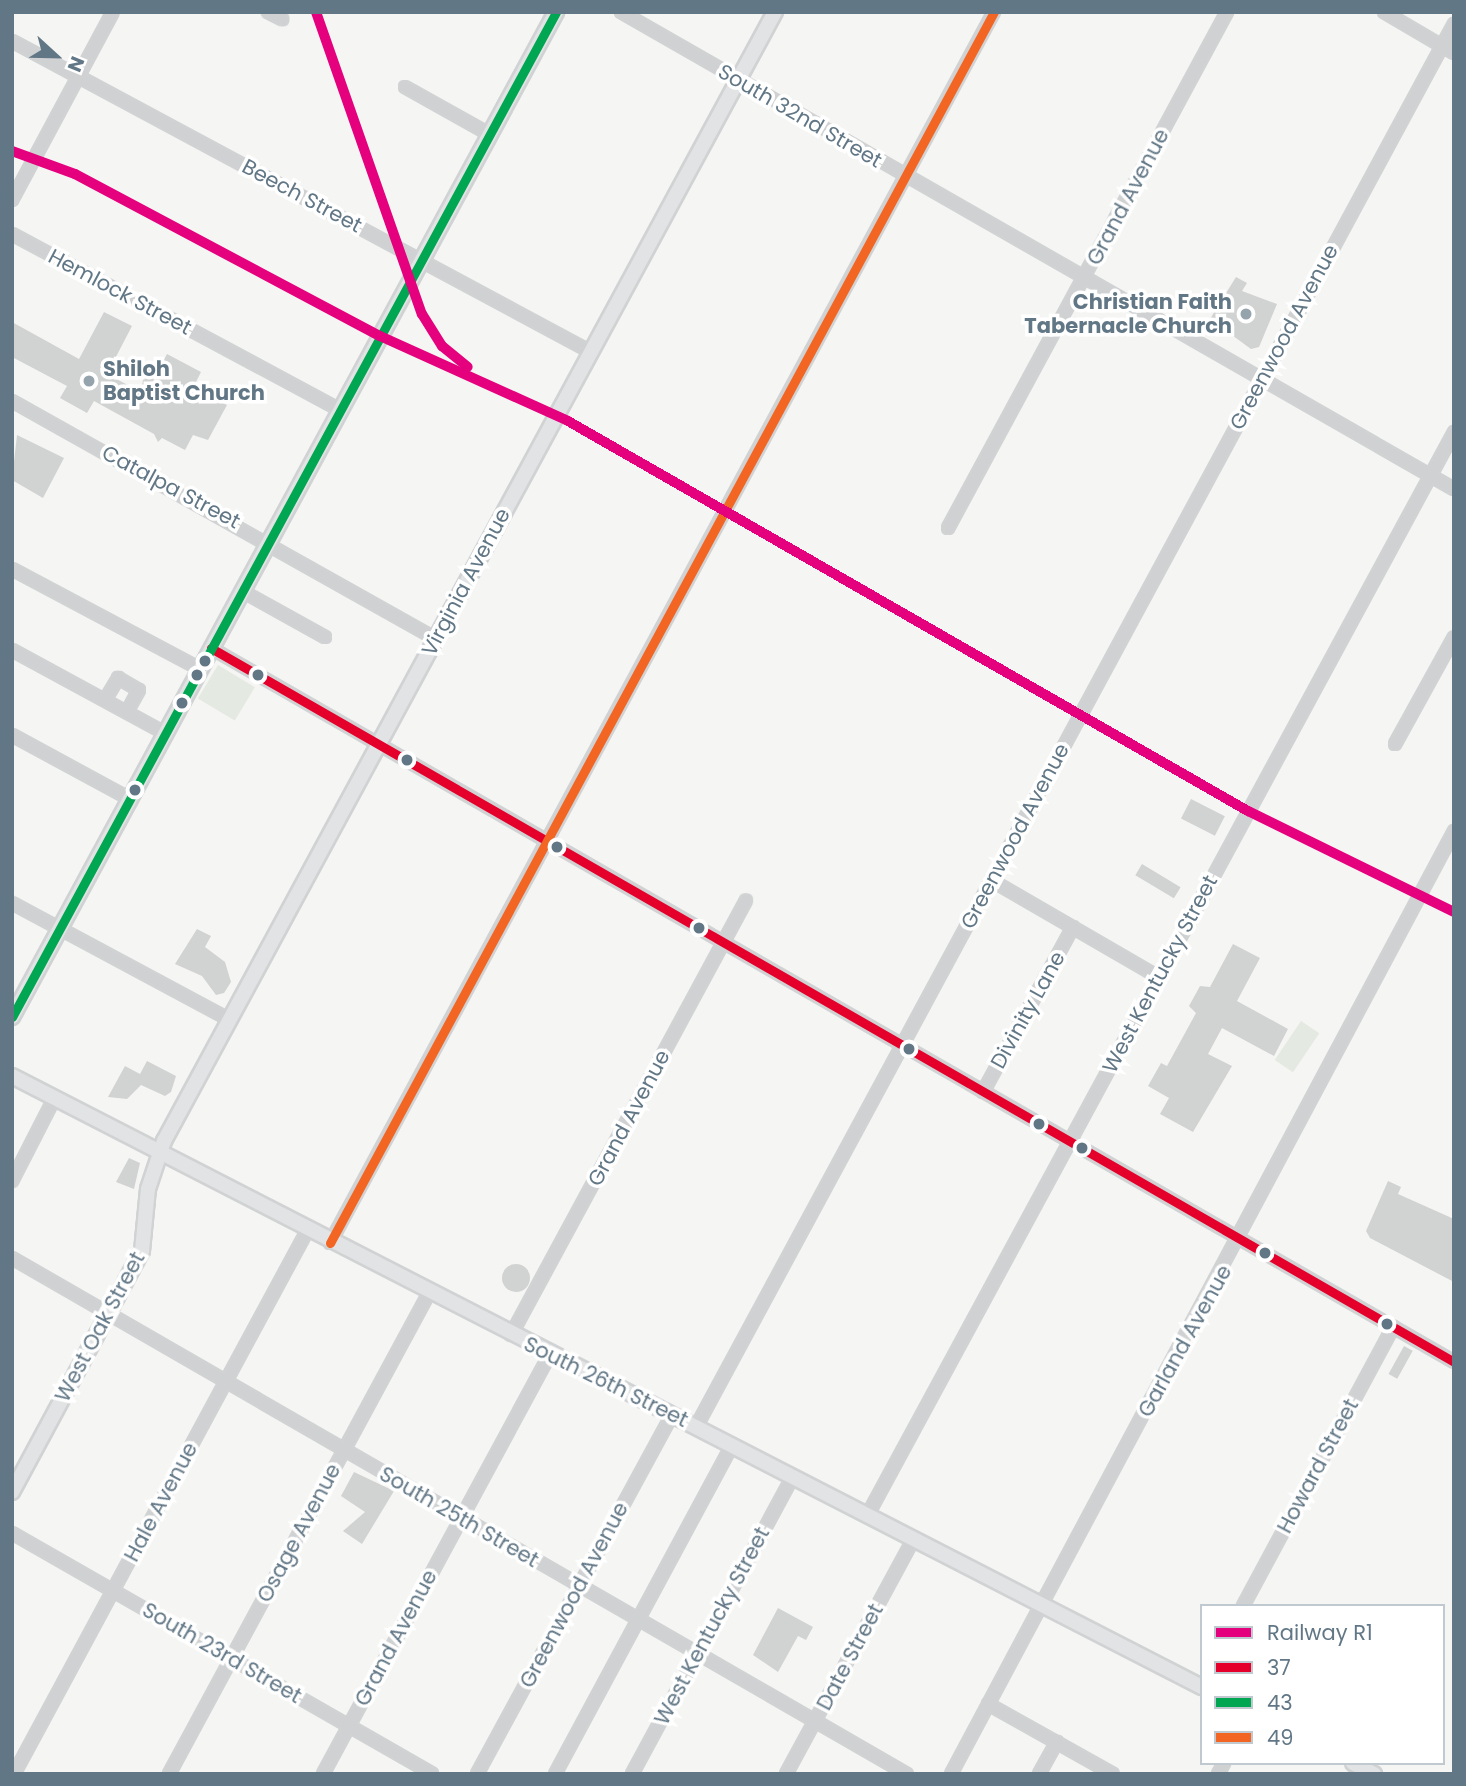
<!DOCTYPE html>
<html>
<head>
<meta charset="utf-8">
<style>
	body { margin:0 }
	#map { position:relative; width:1466px; height:1786px; overflow:hidden; background:#f5f5f3; font-family:Poppins,sans-serif }
	div>[style] { position:absolute }
	.green>* { inset:0; background:#e4e9e1; transform-origin:0 0 }
	.building>* { inset:0; background:#d1d2d2; transform-origin:0 0 }
	.round { border-radius:50% }
	.roads { filter:drop-shadow(2px 0 #d0d2d3) drop-shadow(-2px 0 #d0d2d3) drop-shadow(0 2px #d0d2d3) drop-shadow(0 -2px #d0d2d3) }
	.street>* { height:10px; margin:-5px; padding:0 5px; transform-origin:5px; border-radius:5px; background:#d0d1d2 }
	.secondary>* { height:14px; margin:-7px; padding:0 7px; transform-origin:7px; border-radius:7px; background:#e2e3e4 }
	.bus-1>* { height:9px; margin:-4.5px; padding:0 4.5px; transform-origin:4.5px; border-radius:4.5px; background:#e4002b }
	.bus-2>* { height:9px; margin:-4.5px; padding:0 4.5px; transform-origin:4.5px; border-radius:4.5px; background:#00a651 }
	.bus-3>* { height:9px; margin:-4.5px; padding:0 4.5px; transform-origin:4.5px; border-radius:4.5px; background:#f26522 }
	.rail-1>* { height:10px; margin:-5px; padding:0 5px; transform-origin:5px; border-radius:5px; background:#e5007d }
	.dots>* { width:19px; height:19px; translate:-50% -50%; box-sizing:border-box; border:4px solid #fff; border-radius:50% }
	span { translate:-50% -50%; white-space:nowrap; text-align:center; line-height:1.15; -webkit-text-stroke:7px #fff; paint-order:stroke }
	.street-label { font-size:21px; color:#627786 }
	.poi-label { font-size:21px; color:#627786; font-weight:700 }
	.right { translate:-100% -50%; text-align:right }
	.left { translate:0 -50%; text-align:left }
	.frame { position:absolute; inset:0; border:14px solid #627786; pointer-events:none }
	.legend { position:absolute; left:1200px; top:1604px; width:245px; height:161px; box-sizing:border-box; background:#fff; border:2px solid #c0c9cf; margin:0; padding:9px 12px; list-style:none; font-size:21px; color:#627786 }
	.legend li { display:flex; align-items:center; gap:14px; height:35px }
	.legend b { width:35px; border:2px solid #c0c9cf }
	.north { position:absolute; left:21px; top:21px; width:70px; height:70px; -webkit-text-stroke:5px #fff; paint-order:stroke; rotate:112deg; font-size:19px; font-weight:700; line-height:28px; text-align:center; color:#627786 }
	.north::after { content:''; display:block; margin:auto; width:24px; height:32px; background:#627786; clip-path:polygon(50% 0,100% 100%,50% 72%,0 100%) }
</style>
</head>
<body>
<div id="map">
	<div class="green">
		<div style="left:218px;top:665px;width:43px;height:39px;rotate:31deg"></div>
		<div style="left:1301px;top:1021px;width:22px;height:47px;rotate:34deg"></div>
	</div>
	<div class="building">
		<div style="clip-path:polygon(1236px 277px,1247px 283px,1242px 291px,1277px 304px,1259px 347px,1251px 349px,1210px 319px)"></div>
		<div style="clip-path:polygon(104px 312px,132px 326px,107px 374px,141px 392px,146px 362px,159px 369px,167px 354px,201px 372px,193px 388px,227px 405px,208px 440px,193px 435px,185px 450px,162px 438px,158px 442px,154px 434px,94px 401px,87px 413px,60px 398px,67px 386px,12px 357px,12px 322px,79px 359px)"></div>
		<div style="clip-path:polygon(17px 435px,64px 458px,43px 498px,12px 480px)"></div>
		<div style="left:1191px;top:799px;width:38px;height:22px;rotate:27deg"></div>
		<div style="left:1142px;top:864px;width:45px;height:13px;rotate:31deg"></div>
		<div style="clip-path:polygon(197px 929px,211px 936px,205px 947px,225px 962px,231px 982px,224px 993px,216px 995px,202px 976px,175px 964px)"></div>
		<div style="clip-path:polygon(1233px 944px,1260px 958px,1237px 1001px,1288px 1029px,1274px 1056px,1222px 1028px,1208px 1054px,1232px 1066px,1193px 1132px,1160px 1114px,1169px 1098px,1148px 1086px,1161px 1063px,1167px 1066px,1196px 1013px,1189px 1006px,1200px 986px,1210px 987px)"></div>
		<div style="clip-path:polygon(147px 1061px,176px 1076px,171px 1092px,165px 1096px,141px 1085px,127px 1099px,108px 1097px,125px 1066px,140px 1074px)"></div>
		<div style="clip-path:polygon(129px 1158px,140px 1163px,134px 1189px,116px 1182px)"></div>
		<div style="clip-path:polygon(1388px 1181px,1401px 1187px,1398px 1194px,1454px 1219px,1454px 1282px,1370px 1238px,1366px 1231px)"></div>
		<div class="round" style="left:502px;top:1264px;width:28px;height:28px"></div>
		<div style="left:1404px;top:1346px;width:10px;height:32px;rotate:29deg"></div>
		<div style="clip-path:polygon(354px 1472px,394px 1491px,362px 1544px,343px 1531px,365px 1512px,341px 1496px)"></div>
		<div style="clip-path:polygon(778px 1608px,813px 1627px,806px 1640px,798px 1636px,778px 1672px,753px 1655px)"></div>
	</div>
	<div class="roads">
		<div class="street">
			<div style="left:268px;top:12px;width:16px;rotate:27deg"></div>
			<div style="left:621px;top:12px;width:960px;rotate:29.8deg"></div>
			<div style="left:1384px;top:12px;width:81px;rotate:30.4deg"></div>
			<div style="left:12px;top:41px;width:657px;rotate:28.24deg"></div>
			<div style="left:405px;top:87px;width:96px;rotate:29.2deg"></div>
			<div style="left:12px;top:200px;width:213px;rotate:-61.8deg"></div>
			<div style="left:12px;top:234px;width:372px;rotate:28.2deg"></div>
			<div style="left:12px;top:401px;width:486px;rotate:29.3deg"></div>
			<div style="left:948px;top:528px;width:587px;rotate:-61.6deg"></div>
			<div style="left:12px;top:569px;width:213px;rotate:28deg"></div>
			<div style="left:242px;top:591px;width:95px;rotate:29deg"></div>
			<div style="left:211px;top:648px;width:1433px;rotate:29.87deg"></div>
			<div style="left:12px;top:650px;width:174px;rotate:28.5deg"></div>
			<div style="left:105px;top:700px;width:26px;rotate:-59deg"></div>
			<div style="left:118px;top:678px;width:24px;rotate:30deg"></div>
			<div style="left:139px;top:690px;width:25px;rotate:119deg"></div>
			<div style="left:12px;top:735px;width:134px;rotate:28.5deg"></div>
			<div style="left:1395px;top:744px;width:122px;rotate:-61.1deg"></div>
			<div style="left:991px;top:880px;width:193px;rotate:30.1deg"></div>
			<div style="left:12px;top:903px;width:247px;rotate:28.2deg"></div>
			<div style="left:983px;top:1092px;width:188px;rotate:-61.4deg"></div>
			<div style="left:12px;top:1181px;width:94px;rotate:-62.9deg"></div>
			<div style="left:330px;top:1243px;width:1399px;rotate:-61.66deg"></div>
			<div style="left:12px;top:1258px;width:1033px;rotate:29.97deg"></div>
			<div style="left:511px;top:1335px;width:494px;rotate:-61.6deg"></div>
			<div style="left:696px;top:1427px;width:1595px;rotate:-61.62deg"></div>
			<div style="left:867px;top:1516px;width:1233px;rotate:-61.56deg"></div>
			<div style="left:12px;top:1533px;width:484px;rotate:29.8deg"></div>
			<div style="left:1243px;top:1606px;width:317px;rotate:-61.7deg"></div>
			<div style="left:988px;top:1704px;width:143px;rotate:29.2deg"></div>
			<div style="left:14px;top:1774px;width:617px;rotate:-61.65deg"></div>
			<div style="left:169px;top:1774px;width:547px;rotate:-61.61deg"></div>
			<div style="left:323px;top:1774px;width:477px;rotate:-61.6deg"></div>
			<div style="left:477px;top:1774px;width:407px;rotate:-61.5deg"></div>
			<div style="left:555px;top:1774px;width:371px;rotate:-61.7deg"></div>
			<div style="left:632px;top:1774px;width:336px;rotate:-61.6deg"></div>
			<div style="left:786px;top:1774px;width:266px;rotate:-61.5deg"></div>
			<div style="left:951px;top:1774px;width:1069px;rotate:-61.92deg"></div>
			<div style="left:1039px;top:1774px;width:37px;rotate:-61deg"></div>
			<div style="left:1218px;top:1774px;width:13px;rotate:-61deg"></div>
		</div>
		<div class="secondary">
			<div style="left:12px;top:1017px;width:1143px;rotate:-61.57deg"></div>
			<div style="left:12px;top:1076px;width:1338px;rotate:27.18deg"></div>
			<div style="left:12px;top:1492px;width:274px;rotate:-61.7deg"></div>
			<div style="left:142px;top:1251px;width:62px;rotate:-84.5deg"></div>
			<div style="left:148px;top:1189px;width:51px;rotate:-71.6deg"></div>
			<div style="left:164px;top:1141px;width:1284px;rotate:-61.58deg"></div>
			<div style="left:1353px;top:1763px;width:24px;rotate:28deg"></div>
		</div>
	</div>
	<div class="bus-1">
		<div style="left:211px;top:648px;width:1433px;rotate:29.87deg"></div>
	</div>
	<div class="bus-2">
		<div style="left:12px;top:1017px;width:1143px;rotate:-61.57deg"></div>
	</div>
	<div class="bus-3">
		<div style="left:330px;top:1243px;width:1399px;rotate:-61.66deg"></div>
	</div>
	<div class="rail-1">
		<div style="left:316px;top:12px;width:320px;rotate:70.7deg"></div>
		<div style="left:422px;top:314px;width:38px;rotate:58deg"></div>
		<div style="left:442px;top:346px;width:33px;rotate:39deg"></div>
		<div style="left:12px;top:151px;width:67px;rotate:20.1deg"></div>
		<div style="left:75px;top:174px;width:345px;rotate:28deg"></div>
		<div style="left:380px;top:336px;width:206px;rotate:24.3deg"></div>
		<div style="left:568px;top:421px;width:784px;rotate:29.84deg"></div>
		<div style="left:1248px;top:811px;width:229px;rotate:26.1deg"></div>
	</div>
	<div class="dots">
		<div style="left:1246px;top:314px;background:#95a3ac"></div>
		<div style="left:89px;top:381px;background:#95a3ac"></div>
		<div style="left:205px;top:661px;background:#627786"></div>
		<div style="left:197px;top:675px;background:#627786"></div>
		<div style="left:258px;top:675px;background:#627786"></div>
		<div style="left:182px;top:703px;background:#627786"></div>
		<div style="left:407px;top:760px;background:#627786"></div>
		<div style="left:135px;top:790px;background:#627786"></div>
		<div style="left:557px;top:847px;background:#627786"></div>
		<div style="left:699px;top:928px;background:#627786"></div>
		<div style="left:909px;top:1049px;background:#627786"></div>
		<div style="left:1039px;top:1124px;background:#627786"></div>
		<div style="left:1082px;top:1148px;background:#627786"></div>
		<div style="left:1265px;top:1253px;background:#627786"></div>
		<div style="left:1387px;top:1324px;background:#627786"></div>
	</div>
	<div class="street-label">
		<span style="left:800px;top:116px;rotate:30deg">South 32nd Street</span>
		<span style="left:302px;top:196px;rotate:28deg">Beech Street</span>
		<span style="left:1128px;top:197px;rotate:-62deg">Grand Avenue</span>
		<span style="left:120px;top:292px;rotate:28deg">Hemlock Street</span>
		<span style="left:1284px;top:337px;rotate:-62deg">Greenwood Avenue</span>
		<span style="left:171px;top:487px;rotate:28deg">Catalpa Street</span>
		<span style="left:466px;top:582px;rotate:-62deg">Virginia Avenue</span>
		<span style="left:1015px;top:836px;rotate:-62deg">Greenwood Avenue</span>
		<span style="left:1160px;top:974px;rotate:-62deg">West Kentucky Street</span>
		<span style="left:1028px;top:1010px;rotate:-61deg">Divinity Lane</span>
		<span style="left:629px;top:1118px;rotate:-62deg">Grand Avenue</span>
		<span style="left:100px;top:1327px;rotate:-62deg">West Oak Street</span>
		<span style="left:1185px;top:1341px;rotate:-61deg">Garland Avenue</span>
		<span style="left:606px;top:1382px;rotate:26deg">South 26th Street</span>
		<span style="left:1318px;top:1466px;rotate:-62deg">Howard Street</span>
		<span style="left:161px;top:1502px;rotate:-62deg">Hale Avenue</span>
		<span style="left:459px;top:1517px;rotate:30deg">South 25th Street</span>
		<span style="left:299px;top:1533px;rotate:-62deg">Osage Avenue</span>
		<span style="left:574px;top:1595px;rotate:-62deg">Greenwood Avenue</span>
		<span style="left:712px;top:1626px;rotate:-62deg">West Kentucky Street</span>
		<span style="left:396px;top:1638px;rotate:-62deg">Grand Avenue</span>
		<span style="left:222px;top:1653px;rotate:30deg">South 23rd Street</span>
		<span style="left:850px;top:1657px;rotate:-62deg">Date Street</span>
	</div>
	<div class="poi-label">
		<span class="right" style="left:1232px;top:314px">Christian Faith<br>Tabernacle Church</span>
		<span class="left" style="left:103px;top:381px">Shiloh<br>Baptist Church</span>
	</div>
	<div class="frame"></div>
	<ul class="legend">
	<li><b style="height:9px;background:#e5007d"></b>Railway R1</li>
	<li><b style="height:9px;background:#e4002b"></b>37</li>
	<li><b style="height:9px;background:#00a651"></b>43</li>
	<li><b style="height:9px;background:#f26522"></b>49</li>
	</ul>
	<div class="north">N</div>
</div>
</body>
</html>
